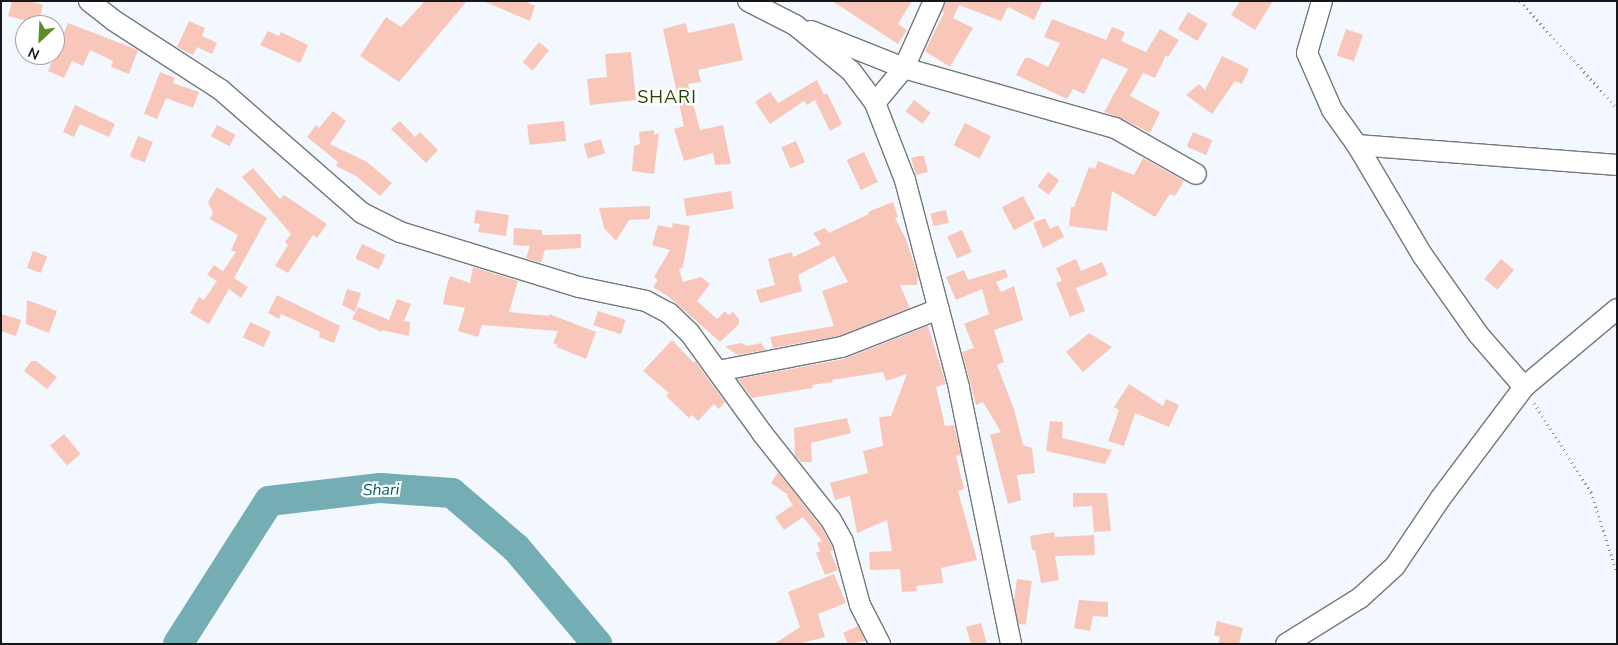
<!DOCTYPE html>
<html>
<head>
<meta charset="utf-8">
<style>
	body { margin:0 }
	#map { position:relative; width:1618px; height:645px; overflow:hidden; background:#f2f8fe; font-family:"Nunito Sans",sans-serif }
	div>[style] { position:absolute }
	.river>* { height:30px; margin:-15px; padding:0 15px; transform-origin:15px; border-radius:15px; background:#74aeb4 }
	.building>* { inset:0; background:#f9c7ba; transform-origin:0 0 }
	.path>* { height:3px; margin-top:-1.5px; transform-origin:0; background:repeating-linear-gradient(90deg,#8a8d92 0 1px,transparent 0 5px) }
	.roads { filter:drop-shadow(1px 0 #73787e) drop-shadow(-1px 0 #73787e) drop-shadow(0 1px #73787e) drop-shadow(0 -1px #73787e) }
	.minor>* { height:20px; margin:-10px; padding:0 10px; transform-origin:10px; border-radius:10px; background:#fff }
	span { translate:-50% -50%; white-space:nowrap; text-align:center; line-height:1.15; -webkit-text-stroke:4.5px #fff; paint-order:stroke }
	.water-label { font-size:16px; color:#005a61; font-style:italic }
	.quarter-label { font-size:18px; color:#244500; letter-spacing:1px }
	.frame { position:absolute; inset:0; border:2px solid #16171a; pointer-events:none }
	.north { position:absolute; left:15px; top:15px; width:50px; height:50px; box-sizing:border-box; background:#fff; border:1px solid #a2a2a3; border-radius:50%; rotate:205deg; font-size:14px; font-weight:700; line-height:20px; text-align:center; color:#16171a }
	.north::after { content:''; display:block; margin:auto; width:18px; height:22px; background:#588e28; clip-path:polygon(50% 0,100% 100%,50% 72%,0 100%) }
</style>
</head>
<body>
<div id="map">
	<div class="river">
		<div style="left:178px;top:644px;width:169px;rotate:-57.5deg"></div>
		<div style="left:269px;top:501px;width:112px;rotate:-6.7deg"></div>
		<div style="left:380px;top:488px;width:72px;rotate:4deg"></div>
		<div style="left:452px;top:493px;width:84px;rotate:40.7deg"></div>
		<div style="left:516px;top:548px;width:126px;rotate:49.8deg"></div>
	</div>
	<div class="building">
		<div style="clip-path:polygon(12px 1px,31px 1px,43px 5px,38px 24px,8px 16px)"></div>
		<div style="clip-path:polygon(425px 1px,467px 1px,399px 82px,360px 56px,386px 17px,401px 27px)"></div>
		<div style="clip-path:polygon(483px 1px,525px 1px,535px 6px,530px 21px)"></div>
		<div style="clip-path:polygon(832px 1px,912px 1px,898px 24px,907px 30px,898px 44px)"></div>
		<div style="clip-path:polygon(946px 1px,1043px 1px,1034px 20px,1008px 7px,1001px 21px,959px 5px,953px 18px,973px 28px,950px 67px,925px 51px,944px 13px,942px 12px)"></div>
		<div style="clip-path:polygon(1240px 1px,1273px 1px,1255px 30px,1231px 15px)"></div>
		<div style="left:1188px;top:12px;width:23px;height:20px;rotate:31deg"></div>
		<div style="clip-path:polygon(1052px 19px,1106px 40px,1112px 27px,1125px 32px,1121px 41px,1146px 52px,1160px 29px,1179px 40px,1168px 57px,1166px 55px,1155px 78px,1143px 73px,1130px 96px,1160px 112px,1150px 133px,1121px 118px,1104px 112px,1128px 69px,1102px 58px,1084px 94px,1073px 89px,1067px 99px,1016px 75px,1025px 58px,1030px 58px,1048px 67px,1060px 43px,1044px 37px)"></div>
		<div style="clip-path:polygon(189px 21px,205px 28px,202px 36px,217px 43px,212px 54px,197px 47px,193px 55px,177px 47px)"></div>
		<div style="clip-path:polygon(68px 23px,138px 50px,129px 74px,111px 67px,113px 61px,90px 50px,83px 66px,72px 61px,64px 78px,48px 71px)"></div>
		<div style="clip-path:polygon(686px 23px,688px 33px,734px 23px,743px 60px,698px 70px,701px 82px,688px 84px,700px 130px,723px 125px,731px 164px,715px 165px,713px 153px,684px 161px,674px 129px,684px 126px,663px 29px)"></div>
		<div style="left:1346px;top:29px;width:18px;height:28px;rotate:19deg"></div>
		<div style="clip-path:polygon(268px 31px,279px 36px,281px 32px,308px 45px,300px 63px,260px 45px)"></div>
		<div style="left:539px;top:42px;width:13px;height:26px;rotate:39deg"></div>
		<div style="clip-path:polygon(631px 52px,636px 100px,590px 105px,587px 79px,607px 77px,605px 54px)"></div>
		<div style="clip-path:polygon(1222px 56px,1249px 69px,1242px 84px,1235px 81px,1212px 114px,1186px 95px,1199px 84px,1205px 90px)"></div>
		<div style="clip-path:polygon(160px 72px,175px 78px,173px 83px,199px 92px,193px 108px,166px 98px,157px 119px,144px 114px)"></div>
		<div style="clip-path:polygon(817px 80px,824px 95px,819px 97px,827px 93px,842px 124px,830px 131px,815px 100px,807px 105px,804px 101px,770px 124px,755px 102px,770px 92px,778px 103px)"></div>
		<div style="left:914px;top:100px;width:21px;height:14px;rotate:37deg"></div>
		<div style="clip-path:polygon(75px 105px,115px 124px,109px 137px,80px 124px,74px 137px,63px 132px)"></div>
		<div style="clip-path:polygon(333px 111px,346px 121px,330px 144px,367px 162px,392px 183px,380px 196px,356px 176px,336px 166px,338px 162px,307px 137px,316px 125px,319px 128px)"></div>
		<div style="clip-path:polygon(400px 121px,415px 137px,420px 132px,438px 150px,426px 163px,391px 129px)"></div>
		<div style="left:564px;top:121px;width:20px;height:37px;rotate:84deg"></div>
		<div style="left:965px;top:123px;width:29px;height:25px;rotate:27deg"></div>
		<div style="left:217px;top:125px;width:21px;height:13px;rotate:28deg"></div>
		<div style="clip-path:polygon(654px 130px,654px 135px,659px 133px,654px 174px,632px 171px,634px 146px,640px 144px,639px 132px)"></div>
		<div style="left:1193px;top:132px;width:21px;height:16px;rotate:23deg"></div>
		<div style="left:138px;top:136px;width:16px;height:22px;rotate:22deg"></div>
		<div style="left:601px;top:139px;width:15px;height:18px;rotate:74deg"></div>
		<div style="left:796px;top:141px;width:23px;height:16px;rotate:67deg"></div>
		<div style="left:864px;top:152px;width:33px;height:19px;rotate:65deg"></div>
		<div style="clip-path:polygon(918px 156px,924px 156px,928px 172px,916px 175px,911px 158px)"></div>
		<div style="clip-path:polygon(1143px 158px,1184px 181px,1175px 196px,1170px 194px,1155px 217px,1112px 191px,1107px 231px,1069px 226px,1071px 207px,1074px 207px,1089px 167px,1095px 169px,1098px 161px,1134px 175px)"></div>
		<div style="clip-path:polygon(253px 168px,280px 199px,284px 195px,327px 224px,317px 238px,313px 235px,288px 273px,275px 266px,288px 245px,285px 242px,291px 234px,242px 177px)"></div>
		<div style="left:1048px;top:172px;width:14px;height:18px;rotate:36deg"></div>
		<div style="clip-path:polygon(217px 187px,267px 218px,234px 278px,248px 287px,241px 298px,229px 289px,209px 324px,190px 313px,199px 297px,204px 300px,217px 281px,207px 275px,214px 265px,223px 271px,236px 252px,231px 250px,238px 235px,210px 219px,213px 213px,208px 202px)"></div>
		<div style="left:731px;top:191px;width:18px;height:48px;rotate:81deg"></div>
		<div style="left:1023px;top:196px;width:26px;height:24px;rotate:62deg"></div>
		<div style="clip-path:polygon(893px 202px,898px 217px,895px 218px,906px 239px,918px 276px,917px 285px,900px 285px,910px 308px,839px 336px,773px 348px,770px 337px,834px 326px,822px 291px,848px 282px,834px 256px,798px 275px,802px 291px,760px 303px,756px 290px,775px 285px,768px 259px,792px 252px,793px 257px,821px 244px,813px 233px,825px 228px,829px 233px,869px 214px,868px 212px)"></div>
		<div style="clip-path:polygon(650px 206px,650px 219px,629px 220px,616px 241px,604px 228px,599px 208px)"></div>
		<div style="clip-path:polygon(476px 210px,509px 215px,506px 236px,478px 232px,480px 224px,474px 223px)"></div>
		<div style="left:946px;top:210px;width:13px;height:16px;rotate:77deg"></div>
		<div style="clip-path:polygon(1045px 218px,1050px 229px,1058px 225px,1064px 237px,1043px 248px,1033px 223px)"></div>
		<div style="clip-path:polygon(673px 223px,690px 226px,683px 267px,679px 269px,683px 282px,701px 277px,710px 284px,697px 301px,717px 319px,725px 311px,728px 315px,733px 312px,739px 319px,739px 324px,720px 342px,669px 297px,653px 287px,658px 280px,654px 277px,670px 250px,652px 245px,658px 225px,672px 228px)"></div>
		<div style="clip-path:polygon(514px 228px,542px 230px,542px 235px,581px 234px,581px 248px,545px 250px,541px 263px,526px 258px,530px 246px,513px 245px)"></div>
		<div style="left:962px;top:230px;width:24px;height:16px;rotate:66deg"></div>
		<div style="left:362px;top:244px;width:26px;height:16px;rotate:25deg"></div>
		<div style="left:33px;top:251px;width:15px;height:18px;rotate:20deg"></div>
		<div style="clip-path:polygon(1076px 259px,1081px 271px,1102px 262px,1108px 275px,1076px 288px,1085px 311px,1070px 317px,1056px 283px,1062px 281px,1056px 268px)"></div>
		<div style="left:1501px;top:259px;width:17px;height:26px;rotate:40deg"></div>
		<div style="clip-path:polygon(473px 267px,518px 281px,509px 312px,549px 316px,549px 314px,596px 332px,586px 359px,557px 347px,558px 345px,553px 343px,558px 331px,482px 325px,478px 337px,458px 331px,465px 308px,443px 304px,447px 285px,450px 276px,470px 283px)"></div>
		<div style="clip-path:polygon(1005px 269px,1008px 277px,996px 282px,1001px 292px,1014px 286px,1023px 320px,994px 330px,1004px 362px,997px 365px,1014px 409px,1023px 445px,1032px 448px,1035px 473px,1017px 475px,1021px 500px,1008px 504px,990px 435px,1001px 432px,983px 402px,976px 405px,962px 352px,974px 348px,964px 324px,989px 314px,982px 289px,956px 300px,946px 277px,964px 270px,968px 280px)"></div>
		<div style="clip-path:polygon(347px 289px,361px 293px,355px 312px,342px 305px)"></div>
		<div style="clip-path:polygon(277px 295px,340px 326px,334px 343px,319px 337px,320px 332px,281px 314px,279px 319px,268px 313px)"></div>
		<div style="clip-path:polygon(397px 299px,411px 304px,404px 321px,410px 322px,409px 336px,382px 330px,382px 332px,352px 319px,358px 307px,389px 320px)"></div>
		<div style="clip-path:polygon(27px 300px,57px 311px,49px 333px,26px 324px)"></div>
		<div style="left:598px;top:311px;width:29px;height:15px;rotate:18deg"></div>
		<div style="clip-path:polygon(1px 314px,21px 320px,16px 336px,1px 331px)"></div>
		<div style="left:250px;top:322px;width:23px;height:17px;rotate:25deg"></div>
		<div style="clip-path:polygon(928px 326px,946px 384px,936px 387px,945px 426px,954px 425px,961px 455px,956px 456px,964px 489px,958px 491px,977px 560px,941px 568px,943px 583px,916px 586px,917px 591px,902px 592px,900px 569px,870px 570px,869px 552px,892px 551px,887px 520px,857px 533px,850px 496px,835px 500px,830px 483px,868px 473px,863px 451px,883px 446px,879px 417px,891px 416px,907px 374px,886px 381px,883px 372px,832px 380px,833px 382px,812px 385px,813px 388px,752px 398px,738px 379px,844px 359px)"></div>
		<div style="clip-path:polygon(1089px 333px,1112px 347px,1083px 372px,1066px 352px)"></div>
		<div style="clip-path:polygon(672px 340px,694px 363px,695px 361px,725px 402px,719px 409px,714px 404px,698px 421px,692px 415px,689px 418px,666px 396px,669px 393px,643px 371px)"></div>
		<div style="clip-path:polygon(742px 343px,747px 346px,761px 343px,766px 350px,737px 355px,725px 346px)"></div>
		<div style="clip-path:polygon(31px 361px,36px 361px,57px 377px,47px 389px,24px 371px)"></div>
		<div style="clip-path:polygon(1129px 384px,1163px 406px,1166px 399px,1179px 405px,1169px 427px,1135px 413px,1124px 446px,1108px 441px,1119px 410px,1114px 407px)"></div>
		<div style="clip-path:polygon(847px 418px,851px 433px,811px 443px,812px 462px,801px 462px,795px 456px,794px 428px)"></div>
		<div style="clip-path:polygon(1050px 421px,1063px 422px,1062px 438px,1112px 450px,1105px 464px,1046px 451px)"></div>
		<div style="left:64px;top:434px;width:26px;height:18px;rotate:50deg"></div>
		<div style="clip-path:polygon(778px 472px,821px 527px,832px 546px,833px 550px,830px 551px,838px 570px,825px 575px,816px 553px,820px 551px,817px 543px,822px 541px,803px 517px,784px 530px,775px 517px,793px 505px,787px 496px,788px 495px,771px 483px)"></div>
		<div style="clip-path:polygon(1073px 493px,1107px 493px,1111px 531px,1094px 532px,1092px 506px,1073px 507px)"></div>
		<div style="clip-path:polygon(1054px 532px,1055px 537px,1094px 535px,1095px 555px,1055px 556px,1059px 580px,1041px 583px,1035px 550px,1032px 550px,1030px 536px)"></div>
		<div style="clip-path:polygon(834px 574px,846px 603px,818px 614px,825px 637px,798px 644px,774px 644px,800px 627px,788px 592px)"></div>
		<div style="left:1017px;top:579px;width:15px;height:44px;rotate:8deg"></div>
		<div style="clip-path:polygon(1079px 600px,1108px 602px,1108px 617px,1093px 616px,1090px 631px,1074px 628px)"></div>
		<div style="clip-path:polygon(1217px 621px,1243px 628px,1239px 644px,1218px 644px,1220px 637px,1214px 635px)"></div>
		<div style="clip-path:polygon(981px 623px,987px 644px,971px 644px,966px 627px)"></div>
		<div style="clip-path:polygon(858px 626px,865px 641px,848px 644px,843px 633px)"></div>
	</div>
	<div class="path">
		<div style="left:1520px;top:1px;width:144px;rotate:47.8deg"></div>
		<div style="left:1534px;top:403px;width:106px;rotate:57.4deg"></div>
		<div style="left:1591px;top:492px;width:85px;rotate:72.2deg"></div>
	</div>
	<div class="roads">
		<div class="minor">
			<div style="left:89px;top:1px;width:31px;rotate:38deg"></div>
			<div style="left:113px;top:20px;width:129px;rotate:32.9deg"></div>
			<div style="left:221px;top:90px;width:187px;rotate:41.1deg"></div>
			<div style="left:362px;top:213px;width:42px;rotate:26.6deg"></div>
			<div style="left:400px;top:232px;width:187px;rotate:17.1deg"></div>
			<div style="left:579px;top:287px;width:68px;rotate:11.8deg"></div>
			<div style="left:646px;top:301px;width:26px;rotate:28deg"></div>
			<div style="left:669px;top:313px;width:28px;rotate:44deg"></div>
			<div style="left:689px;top:332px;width:125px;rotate:54.1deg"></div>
			<div style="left:762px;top:433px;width:111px;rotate:51.6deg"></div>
			<div style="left:831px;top:520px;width:25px;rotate:61deg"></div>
			<div style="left:843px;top:542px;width:65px;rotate:74.9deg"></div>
			<div style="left:860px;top:605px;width:44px;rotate:62.9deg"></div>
			<div style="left:748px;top:1px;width:53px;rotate:27.1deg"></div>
			<div style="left:795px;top:25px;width:72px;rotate:39.4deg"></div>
			<div style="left:851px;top:71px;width:40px;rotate:53deg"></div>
			<div style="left:875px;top:103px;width:83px;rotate:68.7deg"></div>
			<div style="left:905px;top:180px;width:215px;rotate:75.4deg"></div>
			<div style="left:959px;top:388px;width:261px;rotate:78.5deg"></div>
			<div style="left:1322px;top:1px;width:54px;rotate:106.1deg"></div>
			<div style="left:1307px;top:53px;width:62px;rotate:66.3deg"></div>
			<div style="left:1332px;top:110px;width:43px;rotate:54.5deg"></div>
			<div style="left:1357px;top:145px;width:129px;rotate:59.3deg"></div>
			<div style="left:1423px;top:256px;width:95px;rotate:54.8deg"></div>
			<div style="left:1478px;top:334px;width:70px;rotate:49deg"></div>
			<div style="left:811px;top:31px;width:100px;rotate:21.7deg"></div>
			<div style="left:904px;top:68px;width:73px;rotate:-65.9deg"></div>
			<div style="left:875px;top:103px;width:45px;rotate:-50.4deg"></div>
			<div style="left:904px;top:68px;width:219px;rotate:15.9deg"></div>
			<div style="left:1115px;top:128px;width:93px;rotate:29.6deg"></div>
			<div style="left:1357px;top:145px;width:261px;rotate:4.4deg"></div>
			<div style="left:718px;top:371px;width:126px;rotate:-11deg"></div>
			<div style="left:842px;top:347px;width:104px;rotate:-21.4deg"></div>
			<div style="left:1286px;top:644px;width:87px;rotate:-31.9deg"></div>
			<div style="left:1360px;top:598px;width:47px;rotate:-42.4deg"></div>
			<div style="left:1395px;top:566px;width:81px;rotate:-56.1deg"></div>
			<div style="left:1440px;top:499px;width:140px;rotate:-53.1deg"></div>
			<div style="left:1524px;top:387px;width:121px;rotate:-40deg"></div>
		</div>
	</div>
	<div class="water-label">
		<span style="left:381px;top:490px;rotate:-1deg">Shari</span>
	</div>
	<div class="quarter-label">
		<span style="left:667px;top:97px">SHARI</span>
	</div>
	<div class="frame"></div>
	<div class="north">N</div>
</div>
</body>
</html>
